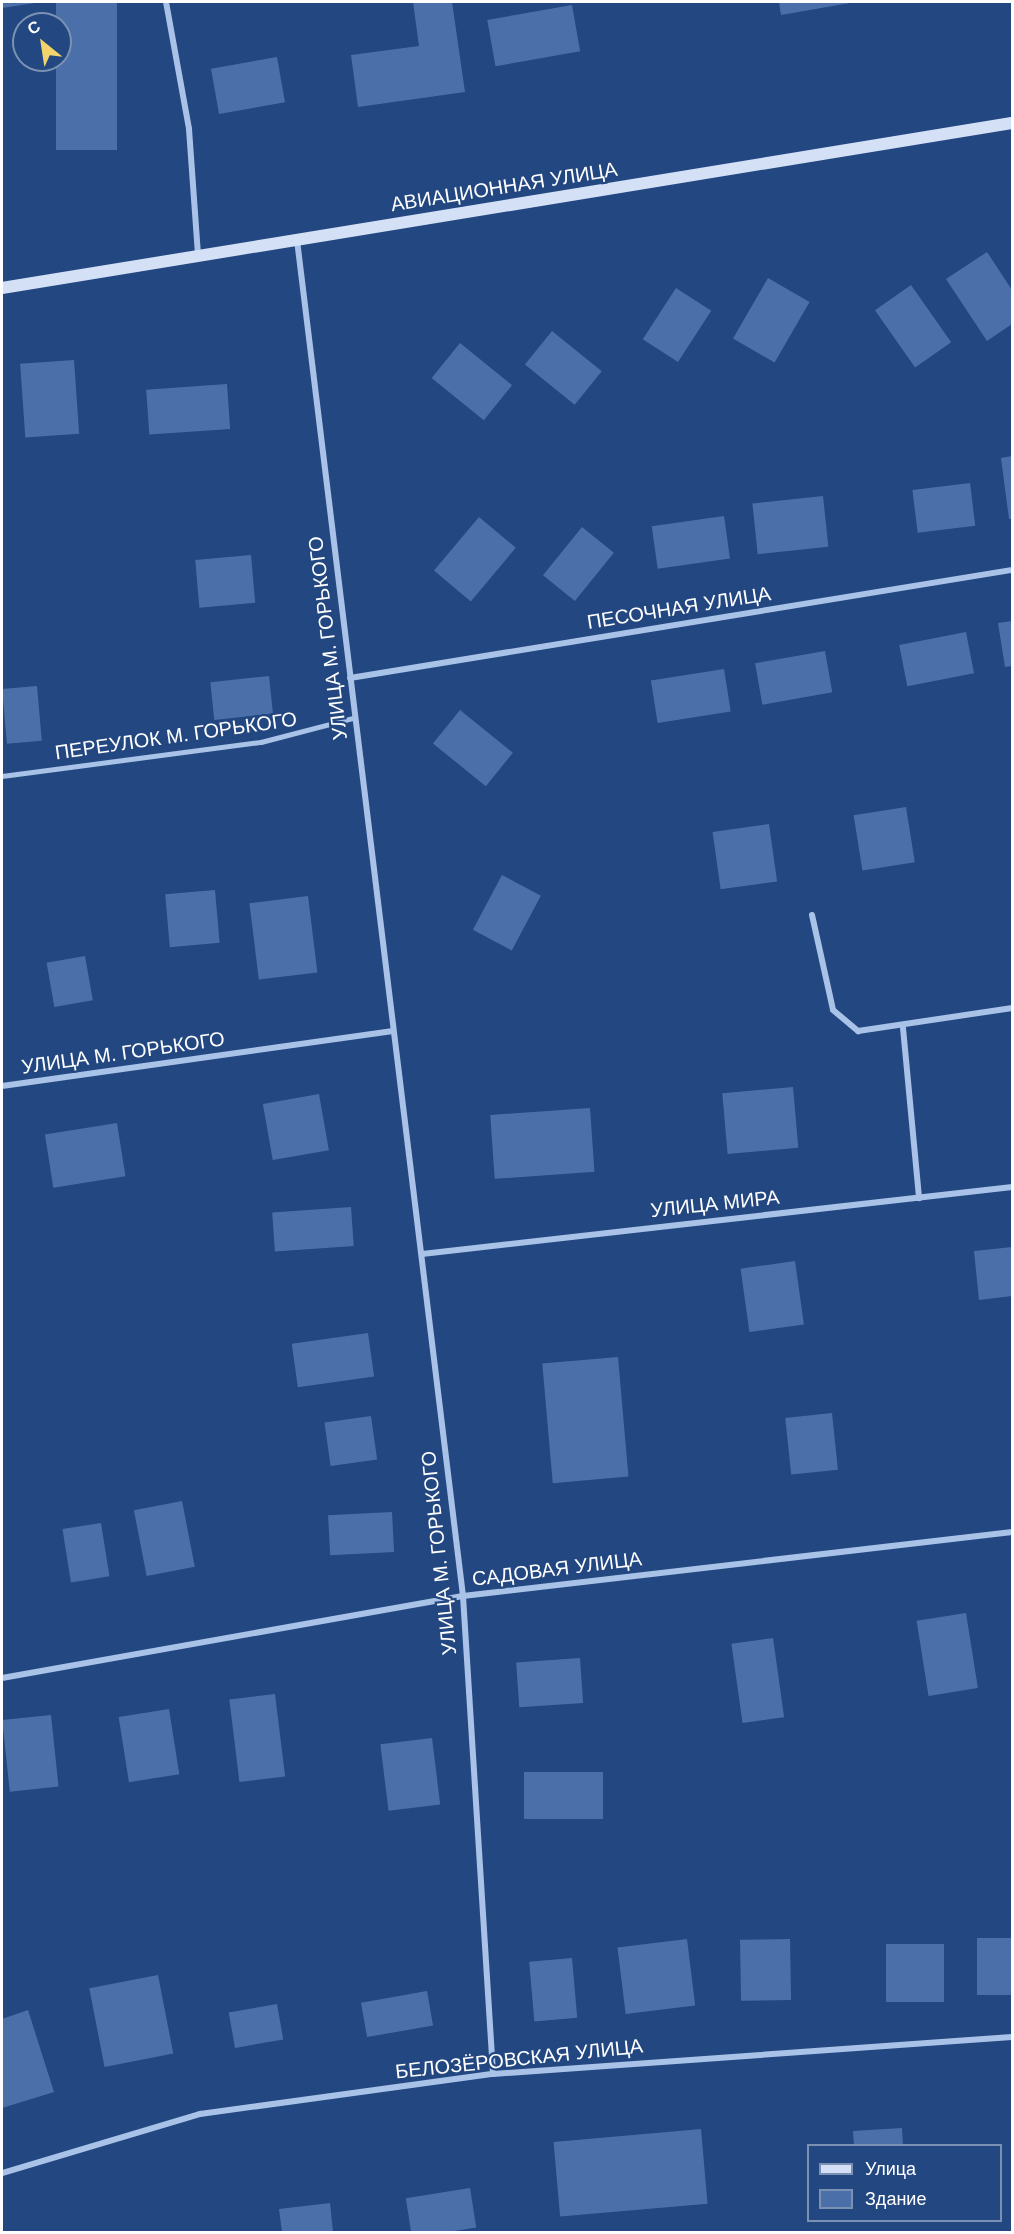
<!DOCTYPE html>
<html>
<head>
<meta charset="utf-8">
<style>
	body { margin:0 }
	#map { position:relative; width:1014px; height:2234px; overflow:hidden; background:#234780; font-family:Arial,sans-serif }
	div>[style] { position:absolute }
	.building>* { inset:0; background:#4b70a9; transform-origin:0 0 }
	.lane>* { height:4.5px; margin:-2.25px; padding:0 2.25px; transform-origin:2.25px; border-radius:2.25px; background:#a9c2e7 }
	.street>* { height:6px; margin:-3px; padding:0 3px; transform-origin:3px; border-radius:3px; background:#a9c2e7 }
	.secondary>* { height:12px; margin:-6px; padding:0 6px; transform-origin:6px; border-radius:6px; background:#d3e0f6 }
	span { translate:-50% -50%; white-space:nowrap; text-align:center; line-height:1.15; -webkit-text-stroke:4.5px #234780; paint-order:stroke }
	.street-label { font-size:20px; color:#fff }
	.frame { position:absolute; inset:0; border:3px solid #fff; pointer-events:none }
	.legend { position:absolute; left:807px; top:2144px; width:195px; height:78px; box-sizing:border-box; background:#234780; border:2px solid #7b91b3; margin:0; padding:8px 10px; list-style:none; font-size:18px; color:#fff }
	.legend li { display:flex; align-items:center; gap:12px; height:30px }
	.legend b { width:30px; border:2px solid #7b91b3 }
	.north { position:absolute; left:12px; top:12px; width:60px; height:60px; box-sizing:border-box; background:#234780; border:2px solid #7b91b3; border-radius:50%; rotate:330deg; font-size:16px; font-weight:700; line-height:24px; text-align:center; color:#fff }
	.north::after { content:''; display:block; margin:auto; width:21px; height:27px; background:#f2d36c; clip-path:polygon(50% 0,100% 100%,50% 72%,0 100%) }
</style>
</head>
<body>
<div id="map">
	<div class="building">
		<div style="clip-path:polygon(2px 2px,35px 2px,35px 3px,2px 8px)"></div>
		<div style="left:56px;top:2px;width:61px;height:148px"></div>
		<div style="clip-path:polygon(413px 2px,452px 2px,465px 92px,358px 107px,351px 55px,419px 46px)"></div>
		<div style="clip-path:polygon(779px 2px,850px 2px,850px 3px,781px 15px)"></div>
		<div style="left:572px;top:5px;width:47px;height:86px;rotate:80deg"></div>
		<div style="left:277px;top:57px;width:46px;height:67px;rotate:80deg"></div>
		<div style="clip-path:polygon(987px 252px,1012px 290px,1012px 324px,987px 341px,946px 279px)"></div>
		<div style="left:768px;top:278px;width:48px;height:70px;rotate:30deg"></div>
		<div style="left:911px;top:285px;width:70px;height:44px;rotate:55deg"></div>
		<div style="left:676px;top:288px;width:42px;height:61px;rotate:33deg"></div>
		<div style="left:552px;top:331px;width:64px;height:43px;rotate:39deg"></div>
		<div style="left:460px;top:343px;width:67px;height:45px;rotate:39deg"></div>
		<div style="left:74px;top:360px;width:74px;height:54px;rotate:86deg"></div>
		<div style="left:227px;top:384px;width:45px;height:81px;rotate:86deg"></div>
		<div style="clip-path:polygon(1012px 456px,1012px 519px,1009px 519px,1001px 458px)"></div>
		<div style="left:970px;top:483px;width:43px;height:58px;rotate:83deg"></div>
		<div style="left:823px;top:496px;width:51px;height:71px;rotate:84deg"></div>
		<div style="left:724px;top:516px;width:43px;height:73px;rotate:82deg"></div>
		<div style="left:479px;top:517px;width:48px;height:70px;rotate:40deg"></div>
		<div style="left:582px;top:527px;width:41px;height:62px;rotate:39deg"></div>
		<div style="left:251px;top:555px;width:48px;height:56px;rotate:85deg"></div>
		<div style="clip-path:polygon(1012px 621px,1012px 666px,1005px 667px,998px 623px)"></div>
		<div style="left:966px;top:632px;width:42px;height:68px;rotate:79deg"></div>
		<div style="left:825px;top:651px;width:42px;height:71px;rotate:80deg"></div>
		<div style="left:724px;top:669px;width:43px;height:74px;rotate:81deg"></div>
		<div style="left:269px;top:676px;width:38px;height:59px;rotate:84deg"></div>
		<div style="left:37px;top:686px;width:55px;height:35px;rotate:85deg"></div>
		<div style="left:460px;top:710px;width:68px;height:43px;rotate:39deg"></div>
		<div style="left:906px;top:807px;width:56px;height:53px;rotate:81deg"></div>
		<div style="left:769px;top:824px;width:58px;height:57px;rotate:82deg"></div>
		<div style="left:502px;top:875px;width:44px;height:62px;rotate:28deg"></div>
		<div style="left:215px;top:890px;width:53px;height:50px;rotate:85deg"></div>
		<div style="left:308px;top:896px;width:77px;height:59px;rotate:83deg"></div>
		<div style="left:85px;top:956px;width:45px;height:39px;rotate:80deg"></div>
		<div style="left:793px;top:1087px;width:61px;height:71px;rotate:85deg"></div>
		<div style="left:319px;top:1094px;width:57px;height:57px;rotate:80deg"></div>
		<div style="left:590px;top:1108px;width:64px;height:100px;rotate:86deg"></div>
		<div style="left:117px;top:1123px;width:54px;height:73px;rotate:81deg"></div>
		<div style="left:351px;top:1207px;width:39px;height:79px;rotate:86deg"></div>
		<div style="clip-path:polygon(1012px 1247px,1012px 1296px,979px 1300px,974px 1251px)"></div>
		<div style="left:795px;top:1261px;width:64px;height:55px;rotate:82deg"></div>
		<div style="left:368px;top:1333px;width:44px;height:77px;rotate:82deg"></div>
		<div style="left:618px;top:1357px;width:120px;height:76px;rotate:85deg"></div>
		<div style="left:832px;top:1413px;width:57px;height:47px;rotate:84deg"></div>
		<div style="left:371px;top:1416px;width:44px;height:47px;rotate:82deg"></div>
		<div style="left:182px;top:1501px;width:67px;height:49px;rotate:79deg"></div>
		<div style="left:392px;top:1512px;width:40px;height:64px;rotate:87deg"></div>
		<div style="left:101px;top:1523px;width:54px;height:39px;rotate:81deg"></div>
		<div style="left:966px;top:1613px;width:76px;height:50px;rotate:81deg"></div>
		<div style="left:773px;top:1638px;width:80px;height:42px;rotate:82deg"></div>
		<div style="left:580px;top:1658px;width:45px;height:64px;rotate:86deg"></div>
		<div style="left:275px;top:1694px;width:83px;height:46px;rotate:83deg"></div>
		<div style="left:169px;top:1709px;width:66px;height:51px;rotate:81deg"></div>
		<div style="left:51px;top:1715px;width:72px;height:49px;rotate:84deg"></div>
		<div style="left:432px;top:1738px;width:67px;height:52px;rotate:83deg"></div>
		<div style="left:603px;top:1772px;width:47px;height:79px;rotate:90deg"></div>
		<div style="left:977px;top:1938px;width:35px;height:57px"></div>
		<div style="left:687px;top:1939px;width:67px;height:70px;rotate:83deg"></div>
		<div style="left:790px;top:1939px;width:61px;height:50px;rotate:89deg"></div>
		<div style="left:886px;top:1944px;width:58px;height:58px"></div>
		<div style="left:572px;top:1958px;width:60px;height:43px;rotate:85deg"></div>
		<div style="left:158px;top:1975px;width:80px;height:70px;rotate:79deg"></div>
		<div style="left:427px;top:1991px;width:35px;height:67px;rotate:80deg"></div>
		<div style="left:277px;top:2004px;width:36px;height:49px;rotate:80deg"></div>
		<div style="clip-path:polygon(28px 2010px,54px 2092px,2px 2108px,2px 2019px)"></div>
		<div style="clip-path:polygon(902px 2128px,903px 2146px,854px 2146px,853px 2131px)"></div>
		<div style="left:701px;top:2129px;width:75px;height:148px;rotate:85deg"></div>
		<div style="left:470px;top:2188px;width:40px;height:65px;rotate:81deg"></div>
		<div style="clip-path:polygon(330px 2203px,333px 2232px,282px 2232px,279px 2209px)"></div>
	</div>
	<div class="lane">
		<div style="left:2px;top:776px;width:261px;rotate:-7.5deg"></div>
		<div style="left:261px;top:742px;width:95px;rotate:-14.6deg"></div>
	</div>
	<div class="street">
		<div style="left:166px;top:2px;width:129px;rotate:79.7deg"></div>
		<div style="left:189px;top:129px;width:126px;rotate:85.9deg"></div>
		<div style="left:297px;top:240px;width:1366px;rotate:83.02deg"></div>
		<div style="left:463px;top:1596px;width:479px;rotate:86.4deg"></div>
		<div style="left:350px;top:678px;width:671px;rotate:-9.27deg"></div>
		<div style="left:812px;top:915px;width:97px;rotate:77.5deg"></div>
		<div style="left:833px;top:1010px;width:33px;rotate:40deg"></div>
		<div style="left:858px;top:1031px;width:156px;rotate:-8.5deg"></div>
		<div style="left:903px;top:1028px;width:171px;rotate:84.6deg"></div>
		<div style="left:2px;top:1086px;width:393px;rotate:-8deg"></div>
		<div style="left:422px;top:1254px;width:594px;rotate:-6.48deg"></div>
		<div style="left:2px;top:1678px;width:468px;rotate:-10.1deg"></div>
		<div style="left:463px;top:1596px;width:553px;rotate:-6.65deg"></div>
		<div style="left:2px;top:2173px;width:207px;rotate:-16.6deg"></div>
		<div style="left:200px;top:2114px;width:296px;rotate:-7.8deg"></div>
		<div style="left:493px;top:2074px;width:520px;rotate:-4.08deg"></div>
	</div>
	<div class="secondary">
		<div style="left:2px;top:288px;width:1023px;rotate:-9.28deg"></div>
	</div>
	<div class="street-label">
		<span style="left:504px;top:187px;rotate:-9deg">АВИАЦИОННАЯ УЛИЦА</span>
		<span style="left:679px;top:608px;rotate:-9deg">ПЕСОЧНАЯ УЛИЦА</span>
		<span style="left:328px;top:638px;rotate:-97deg">УЛИЦА М. ГОРЬКОГО</span>
		<span style="left:176px;top:736px;rotate:-8deg">ПЕРЕУЛОК М. ГОРЬКОГО</span>
		<span style="left:123px;top:1053px;rotate:-8deg">УЛИЦА М. ГОРЬКОГО</span>
		<span style="left:715px;top:1204px;rotate:-6deg">УЛИЦА МИРА</span>
		<span style="left:439px;top:1553px;rotate:-96deg">УЛИЦА М. ГОРЬКОГО</span>
		<span style="left:557px;top:1569px;rotate:-7deg">САДОВАЯ УЛИЦА</span>
		<span style="left:519px;top:2059px;rotate:-6deg">БЕЛОЗЁРОВСКАЯ УЛИЦА</span>
	</div>
	<div class="frame"></div>
	<ul class="legend">
	<li><b style="height:8px;background:#d3e0f6"></b>Улица</li>
	<li><b style="height:16px;background:#4b70a9"></b>Здание</li>
	</ul>
	<div class="north">С</div>
</div>
</body>
</html>
